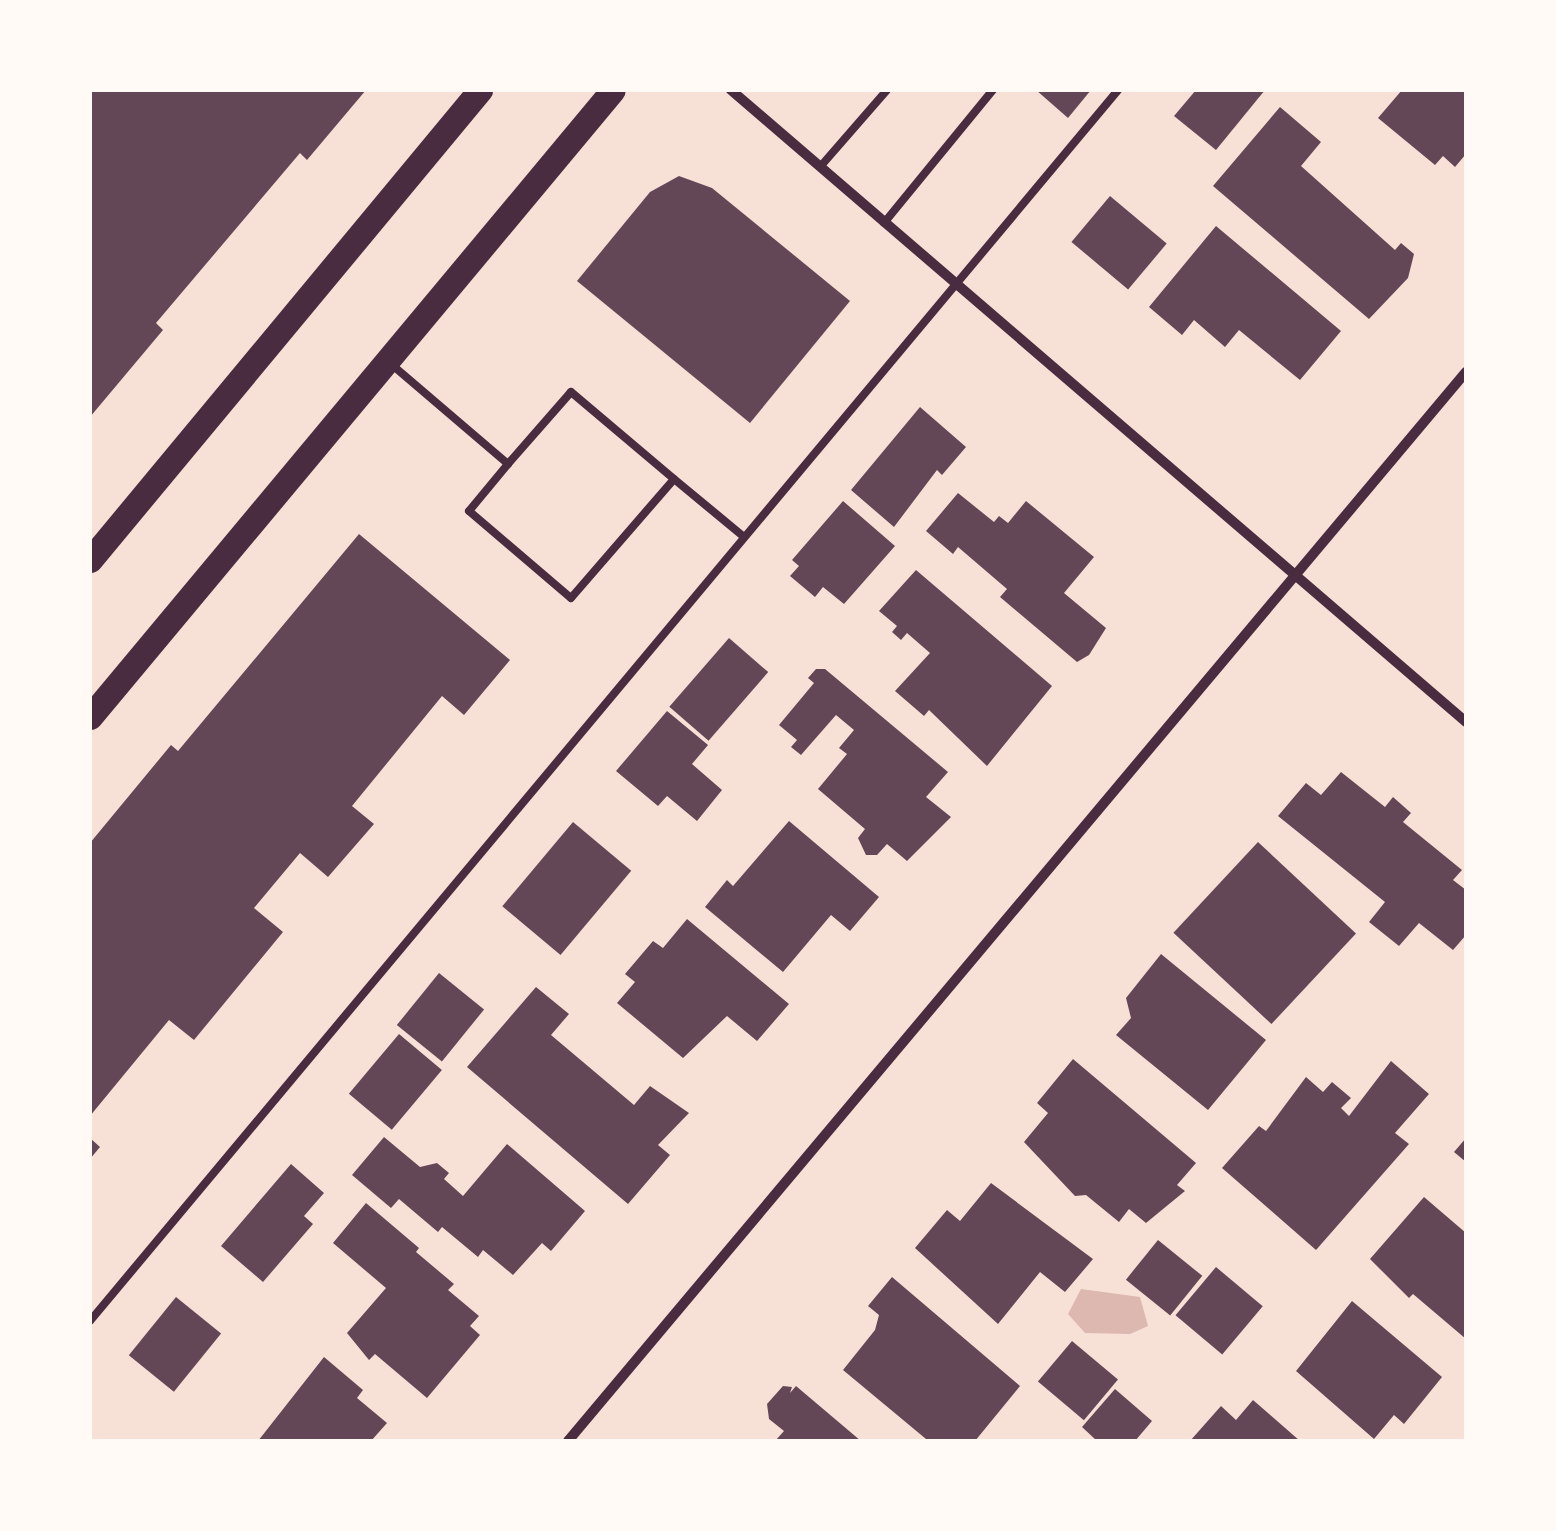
<!DOCTYPE html>
<html>
<head>
<meta charset="utf-8">
<style>
	body { margin:0 }
	#map { position:relative; width:1556px; height:1531px; overflow:hidden; background:#f7e1d7; font-family:"DejaVu Sans",sans-serif }
	div>[style] { position:absolute }
	.water>* { inset:0; background:#dcb8b0 }
	.building>* { inset:0; background:#644757; transform-origin:0 0 }
	.service>* { height:8px; margin:-4px; padding:0 4px; transform-origin:4px; border-radius:4px; background:#4a2c40 }
	.minor>* { height:10px; margin:-5px; padding:0 5px; transform-origin:5px; border-radius:5px; background:#4a2c40 }
	.primary>* { height:25px; margin:-12.5px; padding:0 12.5px; transform-origin:12.5px; border-radius:12.5px; background:#4a2c40 }
	span { translate:-50% -50%; white-space:nowrap; text-align:center; line-height:1.15; -webkit-text-stroke:9px #fffaf5; paint-order:stroke }
	.frame { position:absolute; inset:0; border:92px solid #fffaf5; pointer-events:none }
</style>
</head>
<body>
<div id="map">
	<div class="water">
		<div style="clip-path:polygon(1081px 1289px,1140px 1297px,1148px 1326px,1130px 1334px,1085px 1333px,1068px 1314px)"></div>
	</div>
	<div class="building">
		<div style="clip-path:polygon(90px 90px,366px 90px,307px 160px,300px 153px,156px 323px,163px 330px,90px 417px)"></div>
		<div style="clip-path:polygon(1036px 90px,1091px 90px,1068px 118px)"></div>
		<div style="clip-path:polygon(1196px 90px,1265px 90px,1216px 150px,1174px 116px)"></div>
		<div style="clip-path:polygon(1402px 90px,1466px 90px,1466px 154px,1455px 167px,1443px 156px,1435px 165px,1378px 118px)"></div>
		<div style="clip-path:polygon(1280px 107px,1321px 142px,1301px 166px,1395px 250px,1401px 243px,1414px 254px,1408px 278px,1369px 319px,1213px 186px)"></div>
		<div style="clip-path:polygon(679px 176px,712px 188px,850px 301px,750px 423px,577px 281px,650px 192px)"></div>
		<div style="left:1110px;top:196px;width:74px;height:60px;rotate:40deg"></div>
		<div style="clip-path:polygon(1216px 226px,1341px 331px,1300px 380px,1239px 330px,1225px 347px,1194px 320px,1182px 335px,1149px 307px)"></div>
		<div style="clip-path:polygon(920px 407px,966px 447px,942px 475px,937px 470px,894px 527px,851px 490px)"></div>
		<div style="clip-path:polygon(958px 493px,994px 522px,999px 516px,1008px 523px,1026px 501px,1094px 557px,1064px 593px,1106px 628px,1089px 655px,1077px 662px,1000px 597px,1007px 589px,958px 547px,953px 554px,926px 531px)"></div>
		<div style="clip-path:polygon(843px 501px,895px 546px,844px 604px,823px 587px,815px 597px,790px 576px,799px 566px,792px 560px)"></div>
		<div style="clip-path:polygon(359px 534px,510px 660px,464px 715px,442px 696px,352px 806px,374px 824px,328px 877px,300px 853px,254px 908px,283px 932px,194px 1040px,169px 1020px,90px 1116px,90px 843px,171px 745px,178px 751px)"></div>
		<div style="clip-path:polygon(916px 570px,1052px 686px,987px 766px,929px 710px,924px 716px,895px 691px,930px 653px,907px 633px,901px 640px,892px 632px,897px 626px,879px 611px)"></div>
		<div style="left:729px;top:638px;width:52px;height:91px;rotate:41deg"></div>
		<div style="clip-path:polygon(816px 669px,825px 669px,948px 772px,926px 797px,951px 817px,907px 861px,887px 844px,877px 855px,866px 855px,858px 838px,865px 829px,818px 789px,847px 754px,839px 748px,854px 730px,836px 715px,801px 755px,791px 747px,797px 740px,779px 725px,814px 683px,808px 678px)"></div>
		<div style="clip-path:polygon(667px 711px,708px 745px,692px 764px,722px 790px,697px 821px,667px 796px,658px 806px,616px 771px)"></div>
		<div style="clip-path:polygon(1341px 772px,1385px 807px,1393px 797px,1411px 813px,1403px 822px,1462px 870px,1453px 880px,1466px 890px,1466px 935px,1453px 950px,1419px 923px,1399px 946px,1369px 922px,1385px 902px,1278px 816px,1306px 783px,1321px 795px)"></div>
		<div style="clip-path:polygon(789px 821px,879px 897px,850px 931px,831px 915px,783px 972px,705px 907px,727px 880px,733px 886px)"></div>
		<div style="left:573px;top:822px;width:76px;height:110px;rotate:40deg"></div>
		<div style="left:1258px;top:842px;width:134px;height:124px;rotate:43deg"></div>
		<div style="clip-path:polygon(687px 919px,789px 1004px,757px 1041px,727px 1016px,683px 1058px,617px 1003px,635px 982px,625px 974px,653px 941px,663px 948px)"></div>
		<div style="clip-path:polygon(1161px 954px,1266px 1040px,1208px 1110px,1116px 1035px,1131px 1018px,1126px 998px)"></div>
		<div style="left:439px;top:973px;width:58px;height:67px;rotate:39deg"></div>
		<div style="clip-path:polygon(536px 987px,569px 1014px,551px 1035px,634px 1105px,650px 1086px,689px 1113px,658px 1145px,670px 1155px,628px 1204px,467px 1067px)"></div>
		<div style="left:399px;top:1034px;width:56px;height:78px;rotate:40deg"></div>
		<div style="clip-path:polygon(1073px 1059px,1196px 1163px,1177px 1185px,1185px 1191px,1146px 1223px,1129px 1209px,1119px 1222px,1086px 1195px,1075px 1196px,1024px 1142px,1048px 1113px,1037px 1103px)"></div>
		<div style="clip-path:polygon(1391px 1061px,1429px 1094px,1395px 1133px,1409px 1144px,1316px 1250px,1222px 1168px,1259px 1126px,1266px 1131px,1306px 1077px,1323px 1092px,1332px 1082px,1351px 1098px,1341px 1108px,1349px 1116px)"></div>
		<div style="clip-path:polygon(384px 1137px,420px 1167px,437px 1163px,449px 1173px,444px 1179px,463px 1196px,507px 1144px,585px 1211px,551px 1251px,542px 1243px,513px 1275px,483px 1250px,478px 1257px,442px 1227px,438px 1232px,399px 1199px,391px 1208px,352px 1175px)"></div>
		<div style="clip-path:polygon(90px 1138px,100px 1147px,90px 1159px)"></div>
		<div style="clip-path:polygon(1466px 1138px,1466px 1162px,1454px 1152px)"></div>
		<div style="clip-path:polygon(291px 1164px,324px 1193px,304px 1216px,313px 1224px,263px 1282px,221px 1246px)"></div>
		<div style="clip-path:polygon(991px 1183px,1093px 1259px,1065px 1292px,1040px 1272px,998px 1324px,915px 1248px,947px 1210px,960px 1221px)"></div>
		<div style="clip-path:polygon(1424px 1197px,1466px 1233px,1466px 1339px,1413px 1294px,1409px 1298px,1370px 1259px)"></div>
		<div style="clip-path:polygon(366px 1203px,419px 1248px,416px 1252px,454px 1284px,448px 1290px,479px 1316px,470px 1326px,480px 1335px,427px 1398px,375px 1354px,369px 1360px,347px 1333px,386px 1288px,333px 1243px)"></div>
		<div style="left:1158px;top:1240px;width:57px;height:51px;rotate:39deg"></div>
		<div style="left:1216px;top:1267px;width:61px;height:63px;rotate:40deg"></div>
		<div style="clip-path:polygon(892px 1277px,1020px 1386px,975px 1441px,926px 1439px,843px 1370px,875px 1330px,879px 1315px,868px 1306px)"></div>
		<div style="left:176px;top:1297px;width:58px;height:75px;rotate:39deg"></div>
		<div style="clip-path:polygon(1352px 1301px,1442px 1377px,1404px 1424px,1394px 1415px,1374px 1439px,1296px 1371px)"></div>
		<div style="left:1072px;top:1341px;width:60px;height:53px;rotate:40deg"></div>
		<div style="clip-path:polygon(324px 1357px,363px 1390px,357px 1398px,387px 1423px,371px 1441px,258px 1441px)"></div>
		<div style="clip-path:polygon(783px 1386px,792px 1387px,790px 1393px,796px 1386px,861px 1441px,775px 1441px,784px 1431px,769px 1419px,767px 1404px)"></div>
		<div style="clip-path:polygon(1115px 1389px,1152px 1421px,1135px 1441px,1097px 1441px,1082px 1427px)"></div>
		<div style="clip-path:polygon(1253px 1400px,1300px 1441px,1190px 1441px,1221px 1406px,1236px 1420px)"></div>
	</div>
	<div class="service">
		<div style="left:820px;top:167px;width:102px;rotate:-49deg"></div>
		<div style="left:884px;top:223px;width:172px;rotate:-50.7deg"></div>
		<div style="left:391px;top:364px;width:154px;rotate:40.5deg"></div>
		<div style="left:508px;top:464px;width:61px;rotate:129.7deg"></div>
		<div style="left:469px;top:511px;width:134px;rotate:40.5deg"></div>
		<div style="left:571px;top:598px;width:157px;rotate:-49.1deg"></div>
		<div style="left:674px;top:479px;width:135px;rotate:-139.8deg"></div>
		<div style="left:571px;top:392px;width:96px;rotate:131.2deg"></div>
		<div style="left:674px;top:479px;width:89px;rotate:39.6deg"></div>
		<div style="left:90px;top:1321px;width:1604px;rotate:-50.13deg"></div>
	</div>
	<div class="minor">
		<div style="left:731px;top:90px;width:969px;rotate:40.69deg"></div>
		<div style="left:568px;top:1441px;width:1396px;rotate:-49.97deg"></div>
	</div>
	<div class="primary">
		<div style="left:90px;top:560px;width:611px;rotate:-50.31deg"></div>
		<div style="left:90px;top:717px;width:816px;rotate:-50.17deg"></div>
	</div>
	<div class="frame"></div>
</div>
</body>
</html>
